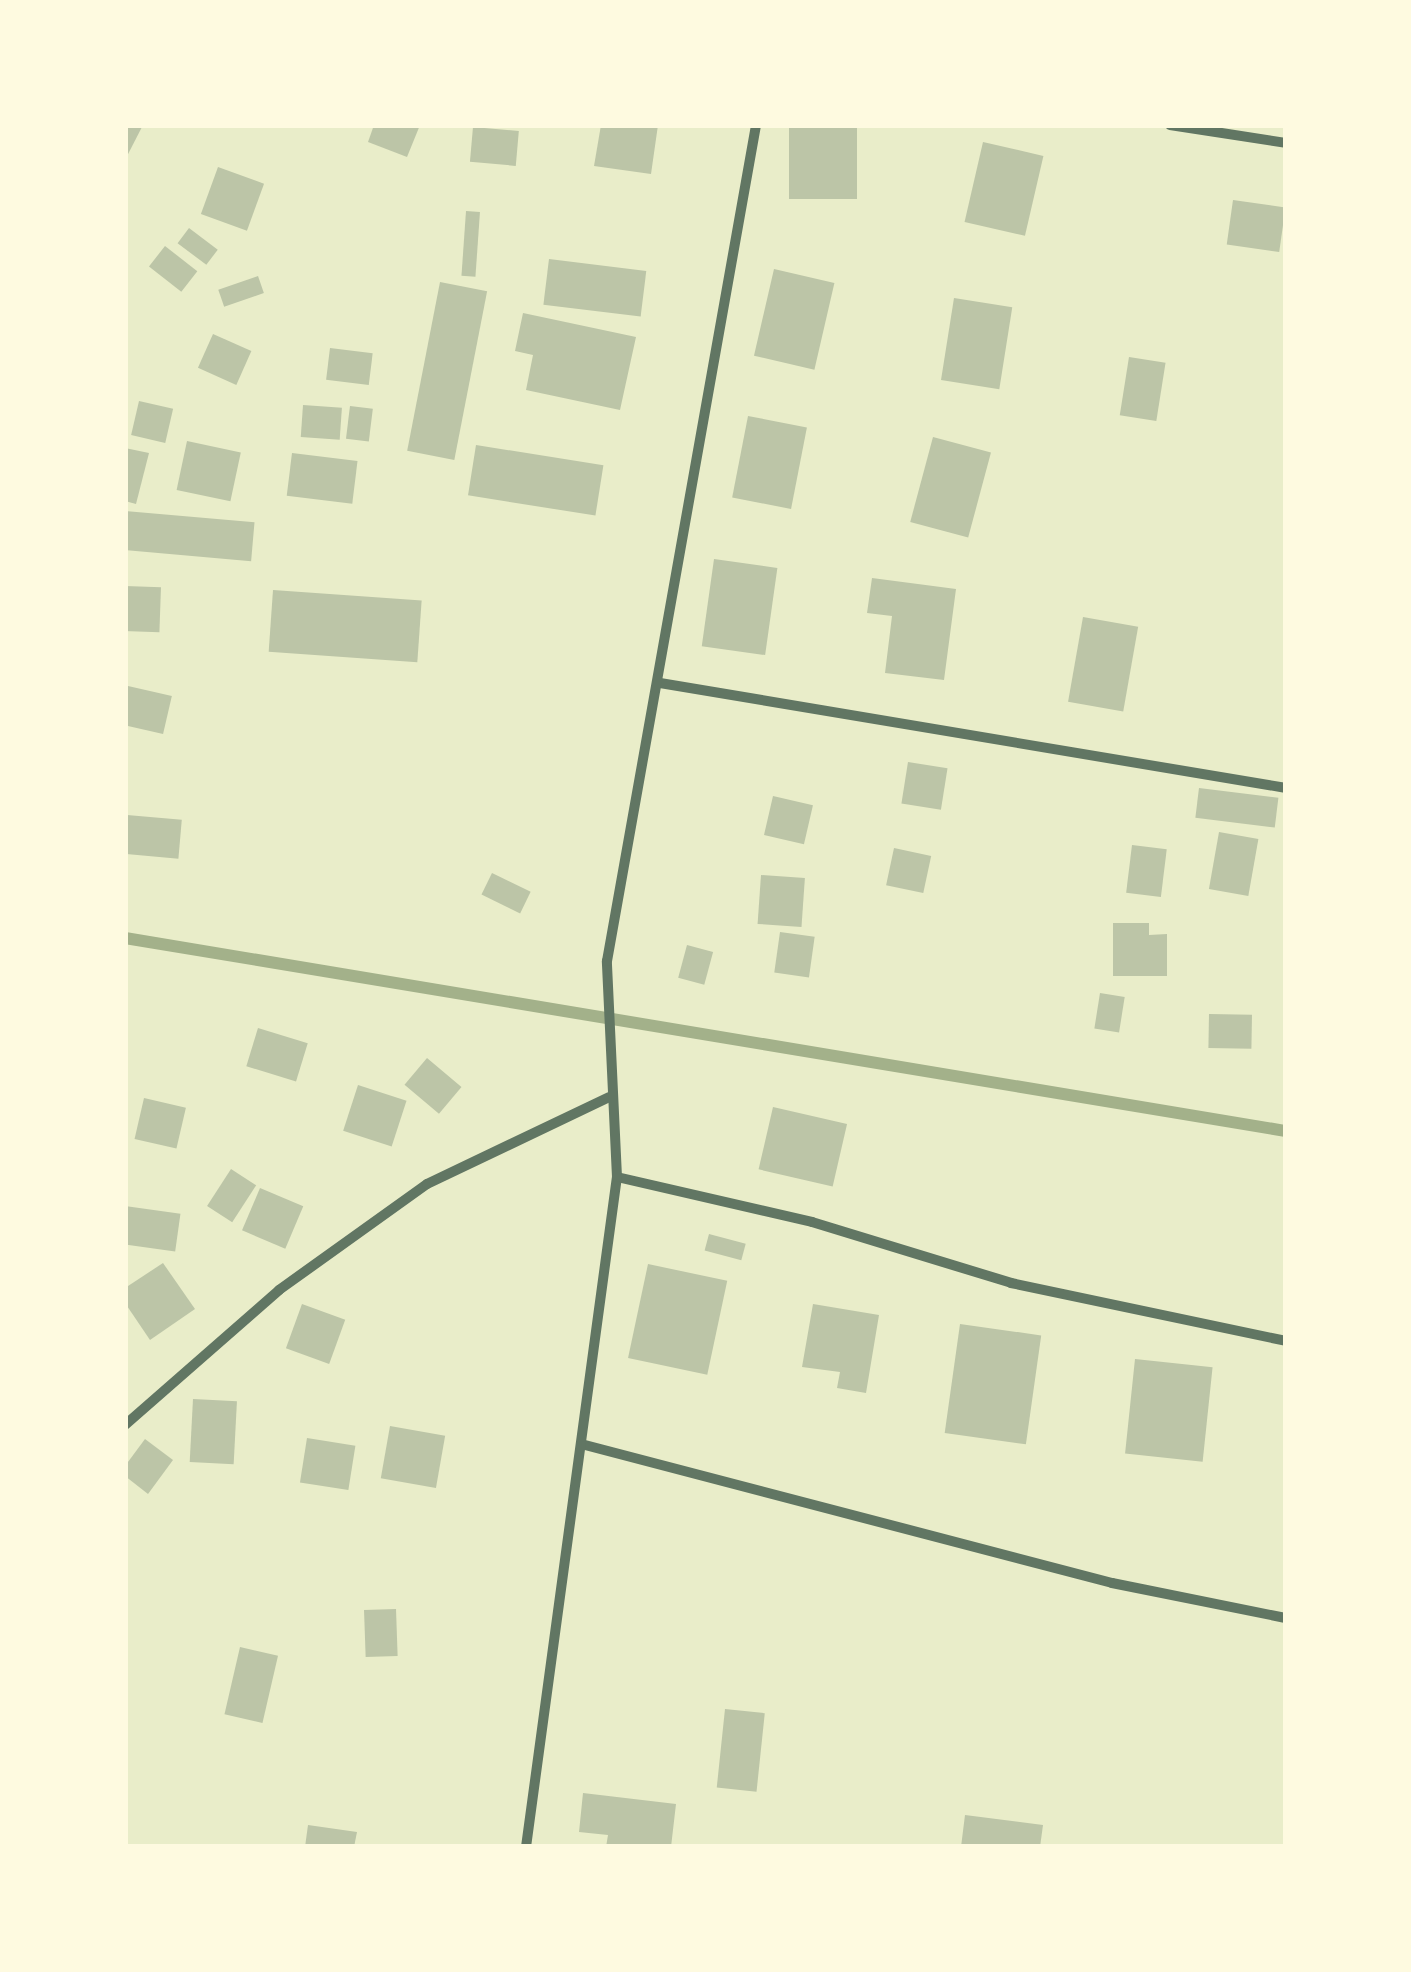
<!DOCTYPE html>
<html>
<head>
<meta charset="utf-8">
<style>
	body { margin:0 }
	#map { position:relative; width:1411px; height:1972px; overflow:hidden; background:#e9edc9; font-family:"Times New Roman",serif }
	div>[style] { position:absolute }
	.stream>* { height:12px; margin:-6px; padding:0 6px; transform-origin:6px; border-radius:6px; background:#a3b18a }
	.building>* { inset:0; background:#bcc5a7; transform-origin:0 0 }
	.minor>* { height:10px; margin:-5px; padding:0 5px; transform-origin:5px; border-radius:5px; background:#617663 }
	span { translate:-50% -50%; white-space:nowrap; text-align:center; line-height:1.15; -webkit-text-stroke:9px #fefae0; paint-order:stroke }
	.frame { position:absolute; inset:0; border:128px solid #fefae0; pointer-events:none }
</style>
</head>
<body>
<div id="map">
	<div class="stream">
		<div style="left:125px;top:938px;width:1177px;rotate:9.44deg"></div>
	</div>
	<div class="building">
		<div style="clip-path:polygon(125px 125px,143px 125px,125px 160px)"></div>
		<div style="clip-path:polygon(374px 125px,420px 125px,407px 157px,368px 142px)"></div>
		<div style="clip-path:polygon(601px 125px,658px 125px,651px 174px,594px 166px)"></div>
		<div style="left:789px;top:125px;width:68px;height:74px"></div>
		<div style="left:473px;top:127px;width:46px;height:35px;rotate:5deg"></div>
		<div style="left:983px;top:142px;width:62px;height:82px;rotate:13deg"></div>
		<div style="left:218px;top:167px;width:49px;height:50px;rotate:20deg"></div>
		<div style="left:1233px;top:200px;width:53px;height:45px;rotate:8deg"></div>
		<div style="left:466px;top:211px;width:14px;height:65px;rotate:4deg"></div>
		<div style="left:189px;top:228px;width:36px;height:19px;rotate:37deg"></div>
		<div style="left:165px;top:246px;width:41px;height:26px;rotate:38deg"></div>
		<div style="left:549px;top:259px;width:98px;height:46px;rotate:7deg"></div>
		<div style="left:774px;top:269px;width:62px;height:89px;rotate:13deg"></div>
		<div style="left:258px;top:276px;width:18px;height:42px;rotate:71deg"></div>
		<div style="left:440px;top:282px;width:48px;height:172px;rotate:11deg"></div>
		<div style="left:954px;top:298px;width:59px;height:83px;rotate:9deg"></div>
		<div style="clip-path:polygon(523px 313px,636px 337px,620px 410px,526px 390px,533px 355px,515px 351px)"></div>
		<div style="left:213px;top:334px;width:42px;height:37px;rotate:24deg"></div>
		<div style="left:330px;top:348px;width:43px;height:32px;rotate:7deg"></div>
		<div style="left:1129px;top:357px;width:37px;height:59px;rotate:9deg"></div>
		<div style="left:139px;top:401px;width:35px;height:35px;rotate:13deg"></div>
		<div style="left:303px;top:405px;width:39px;height:32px;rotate:4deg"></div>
		<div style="left:350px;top:406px;width:23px;height:33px;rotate:7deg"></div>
		<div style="left:748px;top:416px;width:60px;height:83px;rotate:11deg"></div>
		<div style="left:933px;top:437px;width:60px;height:88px;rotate:15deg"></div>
		<div style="left:187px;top:441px;width:55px;height:50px;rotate:12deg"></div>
		<div style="left:476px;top:445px;width:129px;height:51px;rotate:9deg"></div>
		<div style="clip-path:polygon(125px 448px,149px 453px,136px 504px,125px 501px)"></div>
		<div style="left:292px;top:453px;width:66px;height:43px;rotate:7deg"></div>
		<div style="left:125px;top:511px;width:130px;height:39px;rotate:5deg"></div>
		<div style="left:714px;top:559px;width:64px;height:88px;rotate:8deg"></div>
		<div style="clip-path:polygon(872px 578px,956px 589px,944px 680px,885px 673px,892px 616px,867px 613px)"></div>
		<div style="left:125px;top:586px;width:36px;height:45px;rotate:2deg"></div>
		<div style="left:273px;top:590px;width:149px;height:62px;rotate:4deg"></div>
		<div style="left:1083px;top:617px;width:56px;height:86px;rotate:10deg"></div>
		<div style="left:128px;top:686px;width:45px;height:39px;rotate:13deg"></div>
		<div style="left:908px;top:762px;width:40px;height:42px;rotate:9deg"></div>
		<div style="left:1199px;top:788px;width:80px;height:30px;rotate:7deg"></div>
		<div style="left:773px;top:796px;width:41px;height:40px;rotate:13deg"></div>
		<div style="left:127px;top:815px;width:55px;height:39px;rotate:5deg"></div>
		<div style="left:1219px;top:832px;width:40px;height:58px;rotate:10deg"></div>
		<div style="left:1132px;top:845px;width:35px;height:48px;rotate:7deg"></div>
		<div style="left:894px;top:848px;width:38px;height:38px;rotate:12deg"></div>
		<div style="left:492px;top:873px;width:43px;height:24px;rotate:26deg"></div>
		<div style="left:761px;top:875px;width:44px;height:49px;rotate:4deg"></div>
		<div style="clip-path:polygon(1113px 923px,1149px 923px,1149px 935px,1167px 934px,1167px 976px,1113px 976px)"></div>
		<div style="left:780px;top:932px;width:35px;height:41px;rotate:8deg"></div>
		<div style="left:687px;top:945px;width:27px;height:34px;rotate:15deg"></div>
		<div style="left:1100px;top:993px;width:25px;height:36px;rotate:9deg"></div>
		<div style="left:1209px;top:1014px;width:43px;height:34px;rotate:1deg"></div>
		<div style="left:258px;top:1028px;width:52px;height:40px;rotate:17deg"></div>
		<div style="left:427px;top:1058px;width:45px;height:35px;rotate:40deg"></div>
		<div style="left:358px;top:1085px;width:51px;height:48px;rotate:18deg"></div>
		<div style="left:144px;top:1098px;width:43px;height:42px;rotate:13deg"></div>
		<div style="left:773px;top:1107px;width:76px;height:64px;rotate:13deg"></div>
		<div style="left:231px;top:1169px;width:30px;height:44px;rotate:33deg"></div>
		<div style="left:260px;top:1188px;width:47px;height:46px;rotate:23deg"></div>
		<div style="left:125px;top:1206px;width:56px;height:38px;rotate:8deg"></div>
		<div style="left:709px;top:1234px;width:38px;height:17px;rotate:15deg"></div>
		<div style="clip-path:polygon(163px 1263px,195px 1309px,150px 1340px,125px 1303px,125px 1288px)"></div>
		<div style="left:648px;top:1264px;width:81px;height:96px;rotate:12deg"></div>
		<div style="left:302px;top:1304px;width:46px;height:47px;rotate:20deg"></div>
		<div style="clip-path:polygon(813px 1304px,879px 1315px,866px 1393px,837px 1388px,840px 1372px,802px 1367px)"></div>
		<div style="left:960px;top:1324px;width:82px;height:110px;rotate:8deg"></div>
		<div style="left:1135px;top:1359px;width:78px;height:95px;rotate:6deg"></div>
		<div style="left:193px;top:1399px;width:44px;height:63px;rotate:3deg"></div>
		<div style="left:390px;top:1426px;width:56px;height:53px;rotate:10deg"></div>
		<div style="left:307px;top:1438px;width:49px;height:45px;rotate:9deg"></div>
		<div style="clip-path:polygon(145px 1439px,173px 1460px,148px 1494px,125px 1476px,125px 1466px)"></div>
		<div style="left:396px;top:1609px;width:47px;height:32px;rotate:88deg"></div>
		<div style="left:240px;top:1647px;width:39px;height:69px;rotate:13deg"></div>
		<div style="left:725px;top:1709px;width:40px;height:79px;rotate:6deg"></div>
		<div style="clip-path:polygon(583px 1793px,676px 1804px,671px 1847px,606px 1847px,608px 1835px,579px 1832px)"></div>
		<div style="clip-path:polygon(965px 1815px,1043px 1825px,1040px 1847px,961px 1847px)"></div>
		<div style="clip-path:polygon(308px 1825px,357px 1832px,354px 1847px,305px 1847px)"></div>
	</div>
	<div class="minor">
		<div style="left:1170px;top:125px;width:117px;rotate:8.8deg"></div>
		<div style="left:660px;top:683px;width:635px;rotate:9.52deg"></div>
		<div style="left:617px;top:1177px;width:200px;rotate:13deg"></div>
		<div style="left:812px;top:1222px;width:208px;rotate:17deg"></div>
		<div style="left:1011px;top:1283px;width:281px;rotate:11.9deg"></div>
		<div style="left:125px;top:1425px;width:205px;rotate:-41.2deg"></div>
		<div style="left:279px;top:1290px;width:182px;rotate:-35.6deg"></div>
		<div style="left:427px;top:1184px;width:202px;rotate:-25.5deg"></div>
		<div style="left:585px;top:1445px;width:545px;rotate:14.67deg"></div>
		<div style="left:1112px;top:1583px;width:177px;rotate:11.4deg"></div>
		<div style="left:526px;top:1847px;width:676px;rotate:-82.27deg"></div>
		<div style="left:617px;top:1177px;width:216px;rotate:-92.7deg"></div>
		<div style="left:607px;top:961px;width:849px;rotate:-79.89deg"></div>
	</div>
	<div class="frame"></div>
</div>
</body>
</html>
